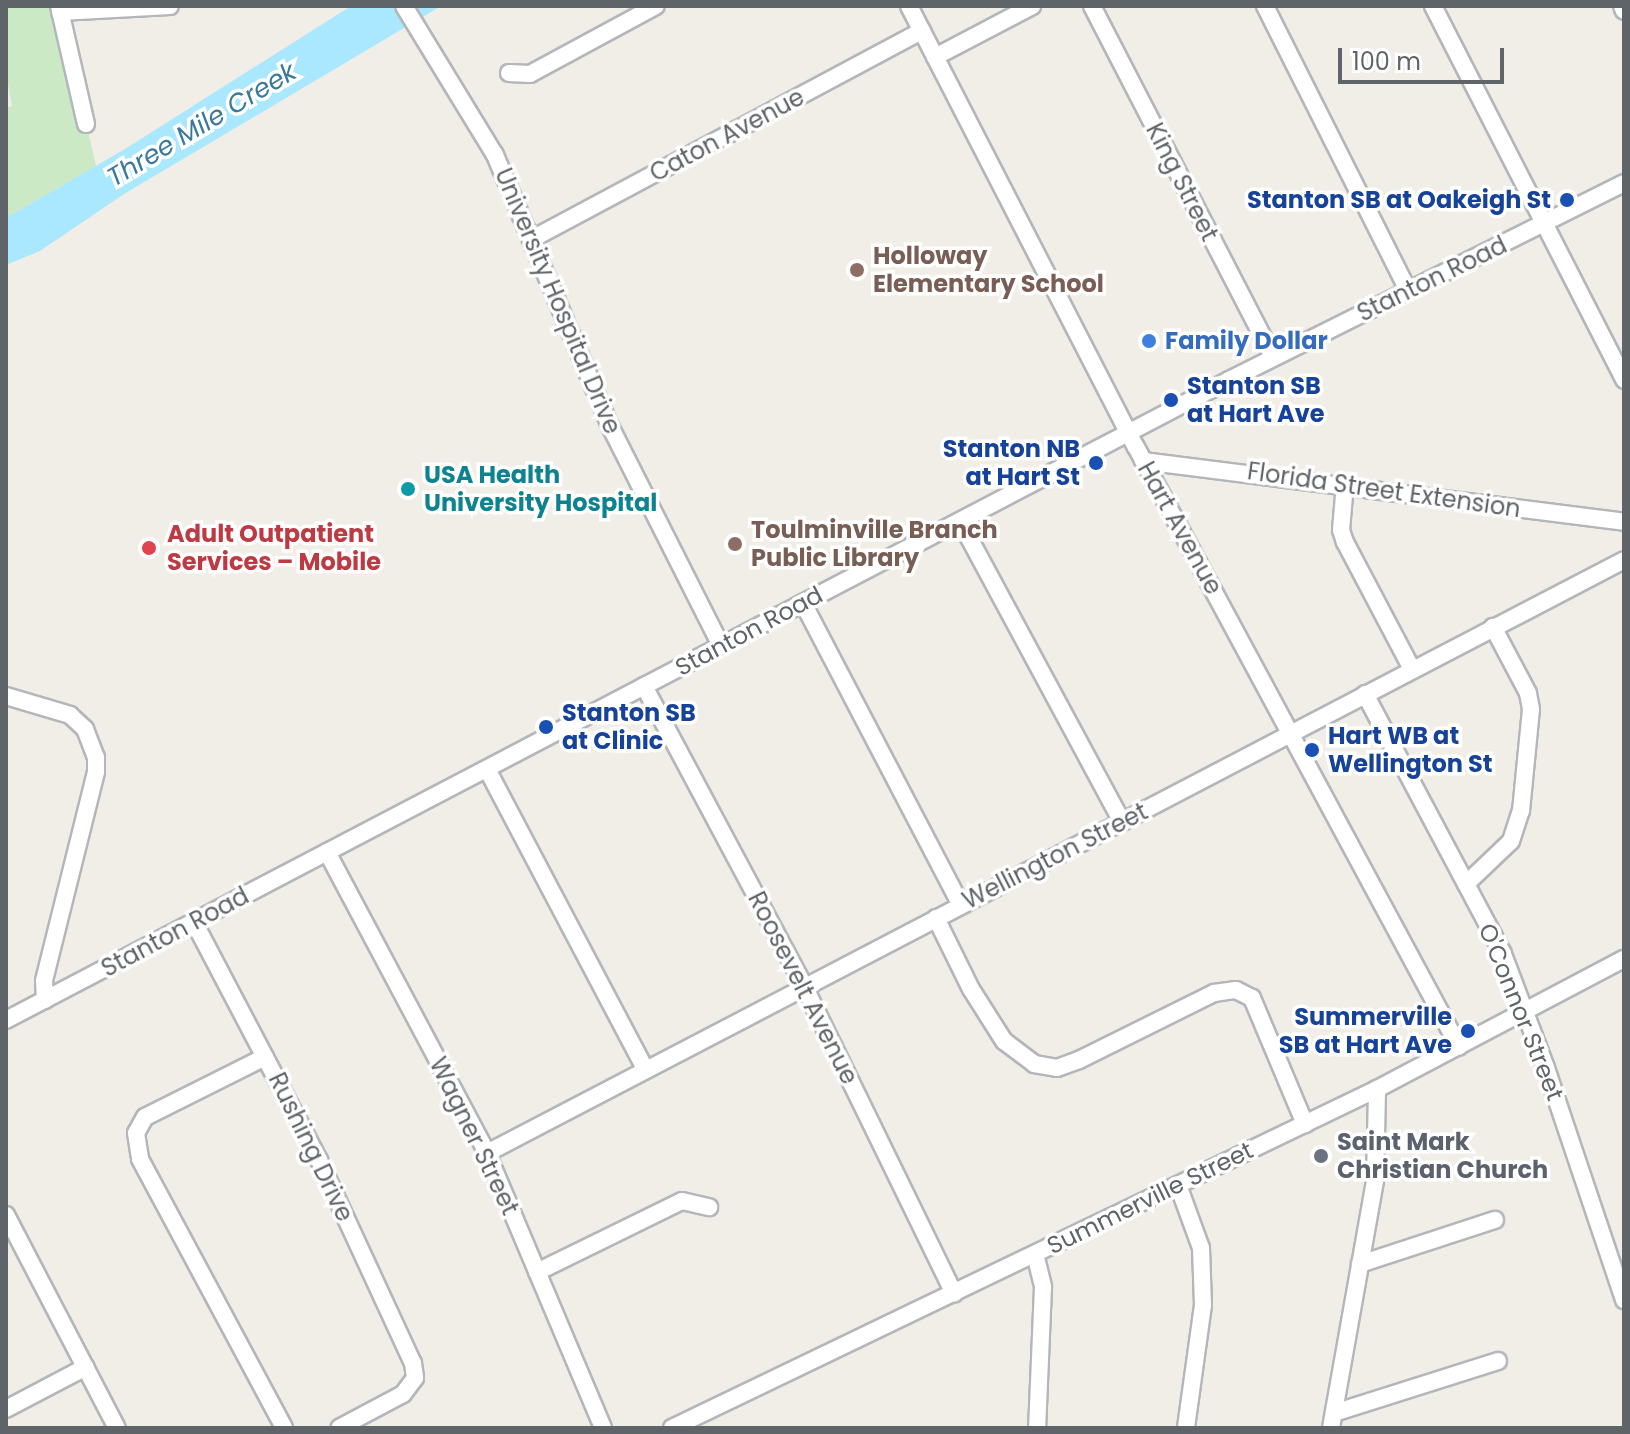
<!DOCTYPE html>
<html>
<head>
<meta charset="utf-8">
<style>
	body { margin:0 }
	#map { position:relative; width:1630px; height:1434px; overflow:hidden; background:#f1ede7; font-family:Poppins,sans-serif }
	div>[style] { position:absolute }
	.green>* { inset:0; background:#cae9c4 }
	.water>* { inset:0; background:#aae8ff }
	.roads { filter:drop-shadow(2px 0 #b3b6ba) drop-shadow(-2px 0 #b3b6ba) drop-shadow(0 2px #b3b6ba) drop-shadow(0 -2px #b3b6ba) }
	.minor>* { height:16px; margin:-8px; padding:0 8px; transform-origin:8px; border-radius:8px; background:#fff }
	.dots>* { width:22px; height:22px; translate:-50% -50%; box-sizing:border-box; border:4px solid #fff; border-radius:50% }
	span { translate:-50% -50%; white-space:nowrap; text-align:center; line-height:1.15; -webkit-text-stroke:7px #fff; paint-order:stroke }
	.street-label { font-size:24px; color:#5f6468 }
	.transit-label { font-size:24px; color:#164399; font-weight:700 }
	.right { translate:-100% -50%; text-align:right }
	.left { translate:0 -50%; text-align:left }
	.education-label { font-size:24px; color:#785e54; font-weight:700 }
	.shop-label { font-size:24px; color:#366cbe; font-weight:700 }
	.culture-label { font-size:24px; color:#0d838f; font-weight:700 }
	.health-label { font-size:24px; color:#be3a42; font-weight:700 }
	.worship-label { font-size:24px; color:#5b616d; font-weight:700 }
	.water-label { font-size:26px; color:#39799a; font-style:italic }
	.frame { position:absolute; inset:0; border:8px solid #5f6468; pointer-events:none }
	.scale { position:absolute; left:1338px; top:48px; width:166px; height:36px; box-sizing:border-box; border:4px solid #5f6468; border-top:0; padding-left:10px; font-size:24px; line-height:28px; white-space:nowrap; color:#5f6468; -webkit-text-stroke:6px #fff; paint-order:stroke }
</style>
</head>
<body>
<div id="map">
	<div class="green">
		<div style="clip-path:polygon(6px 6px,59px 6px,96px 166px,6px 218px,6px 108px,12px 106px,6px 73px)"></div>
	</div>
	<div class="water">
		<div style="clip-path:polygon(351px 6px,441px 6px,124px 194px,40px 251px,6px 265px,6px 218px,125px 149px)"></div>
	</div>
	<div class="roads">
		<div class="minor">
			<div style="left:59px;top:6px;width:121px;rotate:77.1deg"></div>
			<div style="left:404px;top:6px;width:175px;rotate:58.6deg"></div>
			<div style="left:495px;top:155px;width:297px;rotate:67deg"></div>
			<div style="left:611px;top:428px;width:244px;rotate:63.2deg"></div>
			<div style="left:909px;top:6px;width:496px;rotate:62.8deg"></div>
			<div style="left:1136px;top:447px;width:681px;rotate:61.7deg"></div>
			<div style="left:1092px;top:6px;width:395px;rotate:62.7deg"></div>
			<div style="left:1265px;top:6px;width:318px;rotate:63.3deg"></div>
			<div style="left:1433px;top:6px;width:420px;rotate:62.9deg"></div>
			<div style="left:1622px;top:6px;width:5px;rotate:68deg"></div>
			<div style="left:60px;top:12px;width:110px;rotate:-3.1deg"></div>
			<div style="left:935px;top:57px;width:110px;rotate:-27.7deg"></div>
			<div style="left:509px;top:73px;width:21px;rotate:3deg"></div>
			<div style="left:530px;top:74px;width:143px;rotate:-28.4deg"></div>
			<div style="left:532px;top:239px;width:442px;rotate:-28.1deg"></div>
			<div style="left:1143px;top:461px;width:485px;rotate:7.2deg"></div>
			<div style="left:1345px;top:484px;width:46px;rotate:95deg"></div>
			<div style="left:1341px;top:530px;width:13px;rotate:72deg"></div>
			<div style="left:1345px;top:542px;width:144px;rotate:62.2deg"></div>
			<div style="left:960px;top:521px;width:342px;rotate:61.7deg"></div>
			<div style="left:803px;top:603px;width:341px;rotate:62.4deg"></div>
			<div style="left:644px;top:686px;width:342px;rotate:61.9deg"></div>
			<div style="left:805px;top:988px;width:340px;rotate:64deg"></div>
			<div style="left:1365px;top:694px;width:294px;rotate:62deg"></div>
			<div style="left:1503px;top:954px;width:122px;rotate:69.3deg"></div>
			<div style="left:1546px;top:1068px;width:245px;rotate:71.4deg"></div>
			<div style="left:6px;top:696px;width:67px;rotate:16.5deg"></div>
			<div style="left:70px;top:715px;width:21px;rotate:43deg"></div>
			<div style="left:85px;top:729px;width:31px;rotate:69deg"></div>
			<div style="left:96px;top:758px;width:14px;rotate:90deg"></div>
			<div style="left:96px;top:772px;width:215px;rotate:104deg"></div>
			<div style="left:44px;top:981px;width:19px;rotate:87deg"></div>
			<div style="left:487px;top:769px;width:340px;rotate:62.2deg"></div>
			<div style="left:327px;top:852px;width:341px;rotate:62deg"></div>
			<div style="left:487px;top:1153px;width:298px;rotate:67.1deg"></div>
			<div style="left:1466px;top:884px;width:62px;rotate:-43.7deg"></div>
			<div style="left:1511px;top:841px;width:32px;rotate:-72deg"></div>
			<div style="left:1521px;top:811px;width:102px;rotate:-84.4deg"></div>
			<div style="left:1531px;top:709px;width:16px;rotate:-101deg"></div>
			<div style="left:1528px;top:693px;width:75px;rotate:-117.9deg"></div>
			<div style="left:936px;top:918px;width:79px;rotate:63.8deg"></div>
			<div style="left:971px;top:989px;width:62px;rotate:57.6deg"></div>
			<div style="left:1004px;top:1041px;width:38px;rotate:37deg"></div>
			<div style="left:1034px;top:1064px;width:23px;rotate:10deg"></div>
			<div style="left:1057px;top:1068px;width:23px;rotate:-20deg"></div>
			<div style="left:1079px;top:1060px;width:151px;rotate:-26.4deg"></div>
			<div style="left:1214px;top:993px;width:22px;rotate:-8deg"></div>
			<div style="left:1236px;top:990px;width:18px;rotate:27deg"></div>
			<div style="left:1252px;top:998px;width:137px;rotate:67.2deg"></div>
			<div style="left:194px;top:922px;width:269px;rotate:62.3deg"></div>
			<div style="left:319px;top:1160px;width:224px;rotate:65.2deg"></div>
			<div style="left:413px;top:1363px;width:15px;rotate:82deg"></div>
			<div style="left:415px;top:1378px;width:20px;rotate:127deg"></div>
			<div style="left:403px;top:1394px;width:72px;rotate:152deg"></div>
			<div style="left:6px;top:1020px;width:1380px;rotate:-27.62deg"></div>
			<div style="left:1229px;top:380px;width:441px;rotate:-26.5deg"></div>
			<div style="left:265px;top:1057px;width:134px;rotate:153.4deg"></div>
			<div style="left:145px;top:1117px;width:18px;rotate:119deg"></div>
			<div style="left:136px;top:1133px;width:26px;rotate:81deg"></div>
			<div style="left:140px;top:1159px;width:305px;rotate:61.8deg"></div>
			<div style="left:487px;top:1153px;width:1282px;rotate:-27.54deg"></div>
			<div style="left:1178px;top:1185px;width:67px;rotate:69.9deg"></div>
			<div style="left:1201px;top:1248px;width:57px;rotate:88deg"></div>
			<div style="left:1203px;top:1305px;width:124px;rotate:97.9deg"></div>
			<div style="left:6px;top:1215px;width:240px;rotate:62.5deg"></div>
			<div style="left:1035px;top:1254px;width:34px;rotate:76deg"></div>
			<div style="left:1043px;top:1287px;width:141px;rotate:92.4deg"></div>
			<div style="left:1360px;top:1264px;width:142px;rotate:-18.1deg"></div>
			<div style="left:537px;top:1272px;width:161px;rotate:-26.1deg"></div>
			<div style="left:682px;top:1201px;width:28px;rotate:13deg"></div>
			<div style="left:6px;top:1409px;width:90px;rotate:-27.7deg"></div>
			<div style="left:1334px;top:1413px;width:172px;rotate:-17.6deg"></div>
			<div style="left:672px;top:1428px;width:782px;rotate:-25.68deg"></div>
			<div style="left:1377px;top:1089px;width:279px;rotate:-27.8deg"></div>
			<div style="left:1331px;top:1428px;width:252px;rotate:-79.9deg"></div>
			<div style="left:1375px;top:1180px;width:91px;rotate:-88.7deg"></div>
		</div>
	</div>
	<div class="dots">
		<div style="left:1567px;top:200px;background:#1a4fb4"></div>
		<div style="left:857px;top:270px;background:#8d6e63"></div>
		<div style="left:1149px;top:341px;background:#3f7fe0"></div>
		<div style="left:1171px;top:400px;background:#1a4fb4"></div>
		<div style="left:1096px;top:463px;background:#1a4fb4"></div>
		<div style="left:408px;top:489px;background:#0f9aa8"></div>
		<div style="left:735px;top:544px;background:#8d6e63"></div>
		<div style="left:149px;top:548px;background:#e0444e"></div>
		<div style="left:546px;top:727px;background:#1a4fb4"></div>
		<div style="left:1312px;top:750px;background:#1a4fb4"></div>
		<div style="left:1468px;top:1031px;background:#1a4fb4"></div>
		<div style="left:1321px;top:1156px;background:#6b7280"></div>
	</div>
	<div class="street-label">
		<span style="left:727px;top:135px;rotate:-28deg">Caton Avenue</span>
		<span style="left:1182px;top:182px;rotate:63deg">King Street</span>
		<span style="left:1432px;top:279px;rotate:-26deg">Stanton Road</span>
		<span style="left:558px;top:301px;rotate:67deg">University Hospital Drive</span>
		<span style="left:1384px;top:490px;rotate:8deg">Florida Street Extension</span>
		<span style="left:1180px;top:528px;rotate:61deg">Hart Avenue</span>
		<span style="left:749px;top:631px;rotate:-28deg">Stanton Road</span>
		<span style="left:1055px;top:856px;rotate:-27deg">Wellington Street</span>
		<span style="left:175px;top:932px;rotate:-28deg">Stanton Road</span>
		<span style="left:803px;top:988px;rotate:63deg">Roosevelt Avenue</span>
		<span style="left:1521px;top:1012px;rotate:68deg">O'Connor Street</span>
		<span style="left:474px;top:1136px;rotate:64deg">Wagner Street</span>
		<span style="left:311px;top:1147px;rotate:64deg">Rushing Drive</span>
		<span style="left:1150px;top:1198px;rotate:-26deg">Summerville Street</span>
	</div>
	<div class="transit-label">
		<span class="right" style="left:1551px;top:200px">Stanton SB at Oakeigh St</span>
		<span class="left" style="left:1187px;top:400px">Stanton SB<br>at Hart Ave</span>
		<span class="right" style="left:1080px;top:463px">Stanton NB<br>at Hart St</span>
		<span class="left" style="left:562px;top:727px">Stanton SB<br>at Clinic</span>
		<span class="left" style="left:1328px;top:750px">Hart WB at<br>Wellington St</span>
		<span class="right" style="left:1452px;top:1031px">Summerville<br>SB at Hart Ave</span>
	</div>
	<div class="education-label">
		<span class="left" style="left:873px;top:270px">Holloway<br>Elementary School</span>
		<span class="left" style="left:751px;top:544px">Toulminville Branch<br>Public Library</span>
	</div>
	<div class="shop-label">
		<span class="left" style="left:1165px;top:341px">Family Dollar</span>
	</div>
	<div class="culture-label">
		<span class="left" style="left:424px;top:489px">USA Health<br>University Hospital</span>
	</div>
	<div class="health-label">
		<span class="left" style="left:167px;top:548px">Adult Outpatient<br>Services – Mobile</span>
	</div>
	<div class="worship-label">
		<span class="left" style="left:1337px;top:1156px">Saint Mark<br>Christian Church</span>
	</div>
	<div class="water-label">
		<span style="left:202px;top:125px;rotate:-31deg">Three Mile Creek</span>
	</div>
	<div class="frame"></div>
	<div class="scale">100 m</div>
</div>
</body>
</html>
